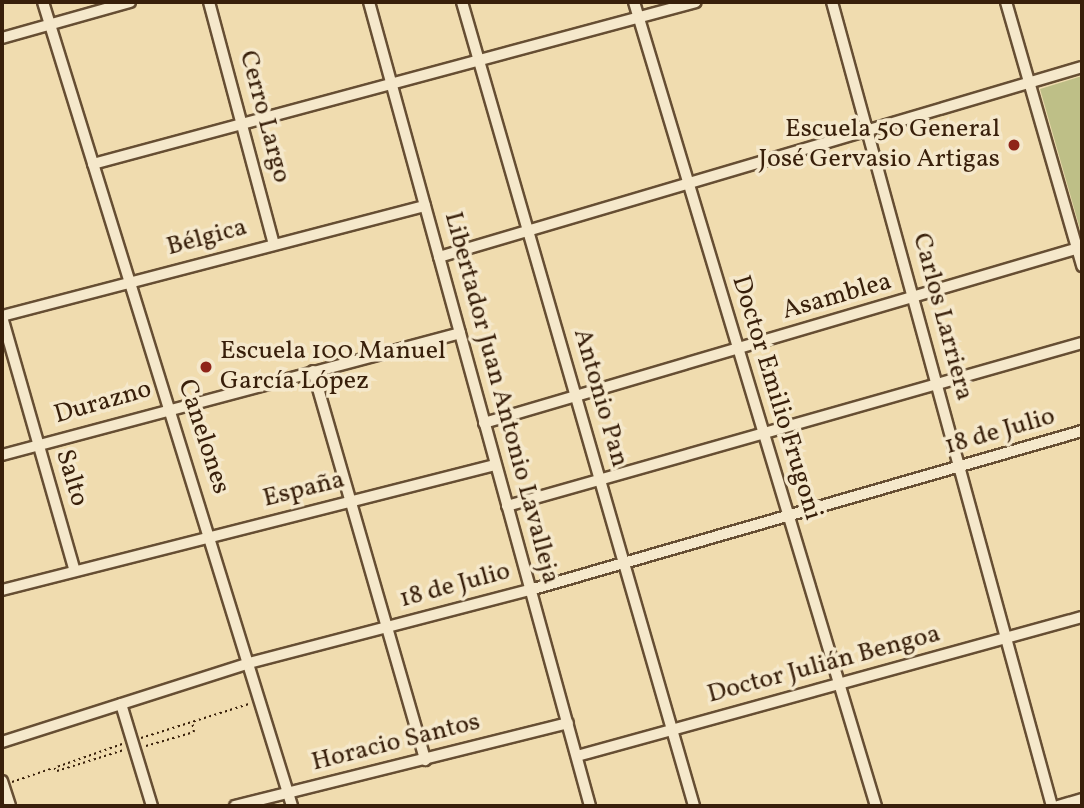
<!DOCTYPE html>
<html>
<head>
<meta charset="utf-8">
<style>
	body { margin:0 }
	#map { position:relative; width:1084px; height:808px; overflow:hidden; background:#f0dcaf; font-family:Vollkorn,serif }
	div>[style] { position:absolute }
	.green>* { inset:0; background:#bebf87 }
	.path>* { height:2px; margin-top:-1px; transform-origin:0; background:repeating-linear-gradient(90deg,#381f0a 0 2px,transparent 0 5.5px) }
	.roads { filter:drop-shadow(2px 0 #664e33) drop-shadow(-2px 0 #664e33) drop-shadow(0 2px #664e33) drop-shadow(0 -2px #664e33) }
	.minor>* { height:10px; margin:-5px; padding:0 5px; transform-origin:5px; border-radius:5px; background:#f5e8cb }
	.dots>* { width:19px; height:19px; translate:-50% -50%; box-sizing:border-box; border:4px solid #f5e8cb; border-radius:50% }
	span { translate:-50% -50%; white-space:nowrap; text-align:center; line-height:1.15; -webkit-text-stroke:7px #f5e8cb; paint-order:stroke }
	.street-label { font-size:26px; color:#381f0a }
	.poi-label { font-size:26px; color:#381f0a }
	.right { translate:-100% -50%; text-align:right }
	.left { translate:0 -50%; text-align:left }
	.frame { position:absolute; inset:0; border:4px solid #381f0a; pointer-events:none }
</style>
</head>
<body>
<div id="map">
	<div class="green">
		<div style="clip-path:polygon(1082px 76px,1082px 236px,1040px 89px)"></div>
	</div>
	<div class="path">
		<div style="left:141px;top:738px;width:113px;rotate:-17.5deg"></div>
		<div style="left:122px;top:744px;width:72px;rotate:160.6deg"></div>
		<div style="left:54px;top:768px;width:4px;rotate:45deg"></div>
		<div style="left:57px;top:771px;width:70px;rotate:-17.4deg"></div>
		<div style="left:146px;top:746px;width:50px;rotate:-16.3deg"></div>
		<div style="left:194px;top:732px;width:10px;rotate:-101deg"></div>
		<div style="left:12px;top:782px;width:43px;rotate:-18.9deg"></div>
	</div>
	<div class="roads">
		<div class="minor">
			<div style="left:43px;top:2px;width:842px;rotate:72.79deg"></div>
			<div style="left:209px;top:2px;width:251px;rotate:75deg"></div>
			<div style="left:369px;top:2px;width:834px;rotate:74.63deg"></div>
			<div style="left:462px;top:2px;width:837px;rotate:73.9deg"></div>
			<div style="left:634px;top:2px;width:840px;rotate:73.25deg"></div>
			<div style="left:832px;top:2px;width:834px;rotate:74.7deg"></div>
			<div style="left:1006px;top:2px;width:275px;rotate:73.9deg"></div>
			<div style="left:2px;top:38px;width:133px;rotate:-15.7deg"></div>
			<div style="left:93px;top:164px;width:624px;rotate:-15.04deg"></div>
			<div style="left:439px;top:257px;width:670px;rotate:-16.46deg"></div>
			<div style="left:2px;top:316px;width:437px;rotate:-14.6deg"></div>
			<div style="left:2px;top:317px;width:264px;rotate:74deg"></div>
			<div style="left:313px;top:371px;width:405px;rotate:73.9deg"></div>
			<div style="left:484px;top:423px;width:623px;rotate:-16.4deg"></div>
			<div style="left:2px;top:455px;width:474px;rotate:-14.9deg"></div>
			<div style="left:507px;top:506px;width:598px;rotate:-15.83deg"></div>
			<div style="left:2px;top:590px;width:509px;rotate:-14.23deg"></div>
			<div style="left:121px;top:704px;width:107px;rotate:73.1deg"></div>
			<div style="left:2px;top:742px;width:259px;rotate:-17.7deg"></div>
			<div style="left:249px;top:663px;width:290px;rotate:-14.6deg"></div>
			<div style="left:530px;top:590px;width:574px;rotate:-16.07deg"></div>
			<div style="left:577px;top:756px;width:524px;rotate:-15.39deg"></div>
			<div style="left:2px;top:781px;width:26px;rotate:72deg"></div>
			<div style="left:235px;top:806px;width:343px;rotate:-14deg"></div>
			<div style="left:1058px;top:806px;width:25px;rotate:-16deg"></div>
		</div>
	</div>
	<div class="dots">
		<div style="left:1014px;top:145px;background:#8f2418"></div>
		<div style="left:206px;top:367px;background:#8f2418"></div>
	</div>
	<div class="street-label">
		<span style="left:264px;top:117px;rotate:75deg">Cerro Largo</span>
		<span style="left:207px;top:238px;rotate:-15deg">Bélgica</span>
		<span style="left:837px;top:297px;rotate:-16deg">Asamblea</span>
		<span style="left:942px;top:317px;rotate:75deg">Carlos Larriera</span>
		<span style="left:501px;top:398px;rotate:75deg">Libertador Juan Antonio Lavalleja</span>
		<span style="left:600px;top:398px;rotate:74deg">Antonio Pan</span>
		<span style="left:776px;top:398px;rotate:73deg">Doctor Emilio Frugoni</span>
		<span style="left:103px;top:403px;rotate:-16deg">Durazno</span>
		<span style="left:1000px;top:432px;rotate:-16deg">18 de Julio</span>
		<span style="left:203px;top:437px;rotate:72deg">Canelones</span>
		<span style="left:71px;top:478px;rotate:73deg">Salto</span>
		<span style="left:304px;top:490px;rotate:-14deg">España</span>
		<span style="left:455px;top:586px;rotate:-15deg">18 de Julio</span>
		<span style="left:824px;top:665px;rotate:-15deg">Doctor Julián Bengoa</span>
		<span style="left:396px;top:743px;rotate:-14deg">Horacio Santos</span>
	</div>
	<div class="poi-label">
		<span class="right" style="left:1000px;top:145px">Escuela 50 General<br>José Gervasio Artigas</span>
		<span class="left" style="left:220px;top:367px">Escuela 100 Manuel<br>García López</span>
	</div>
	<div class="frame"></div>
</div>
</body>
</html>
